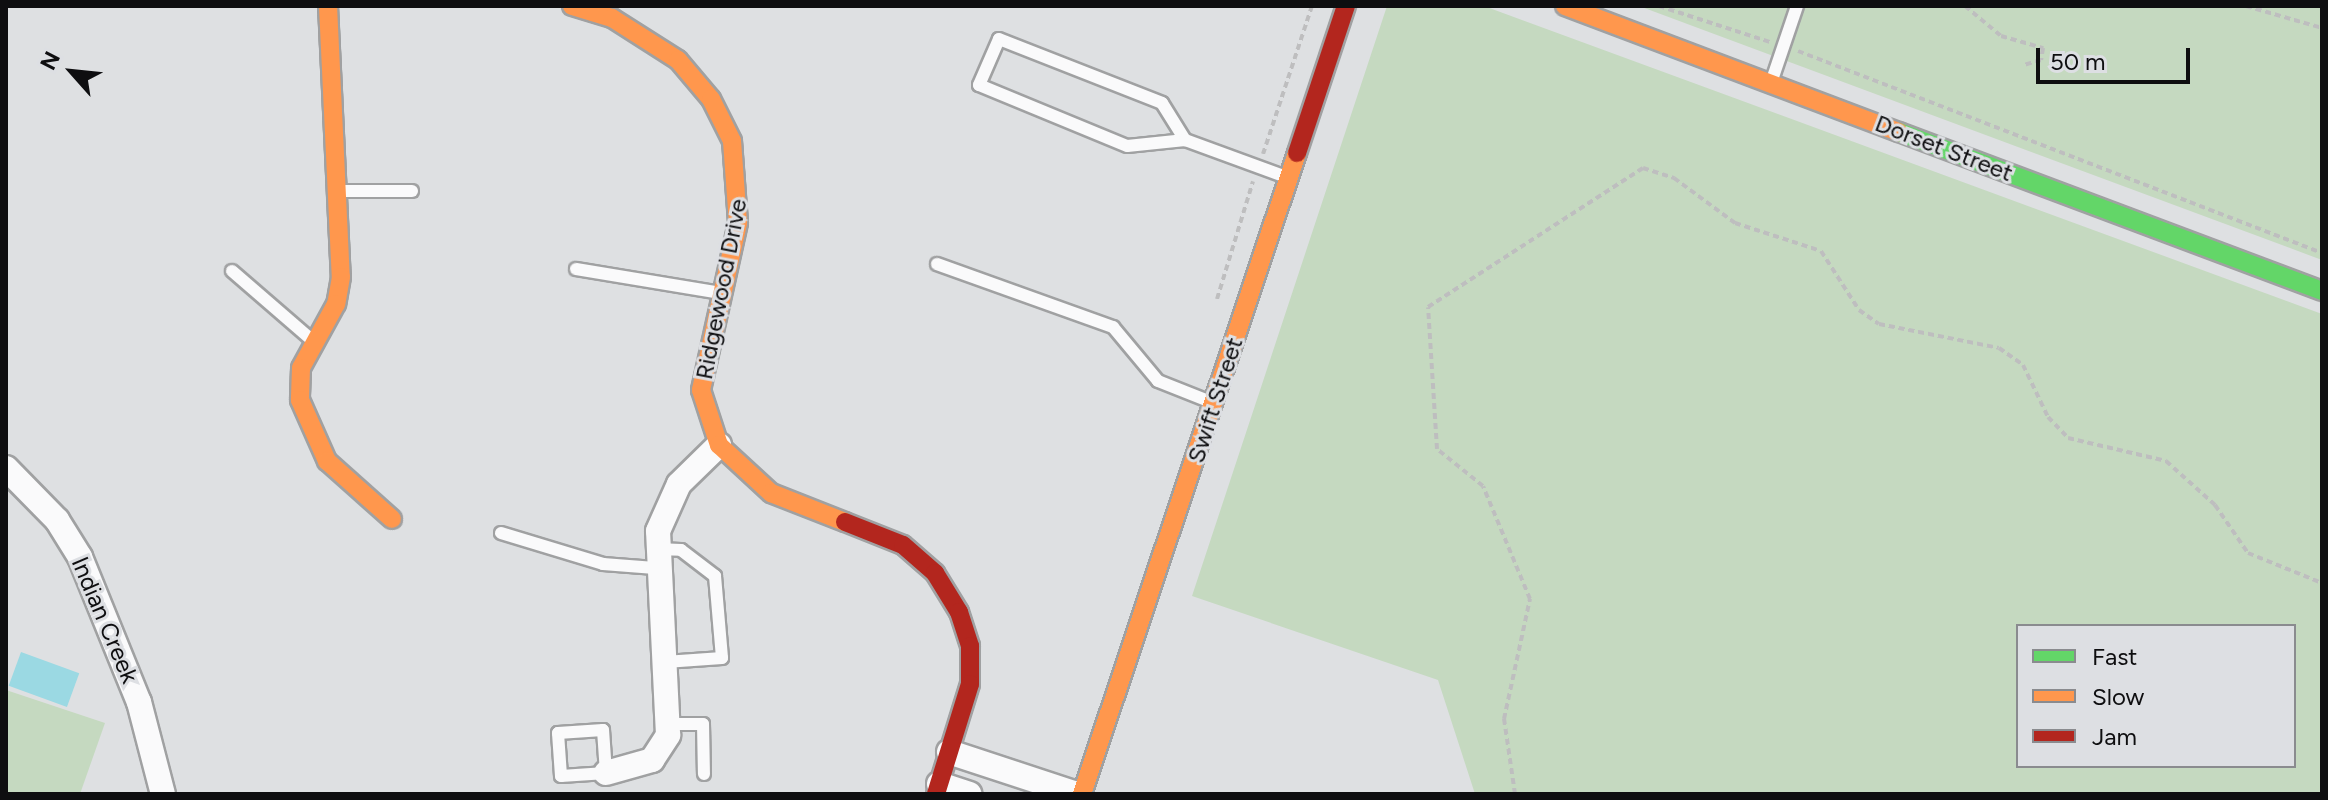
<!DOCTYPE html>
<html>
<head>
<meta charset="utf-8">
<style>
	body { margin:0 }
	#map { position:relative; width:2328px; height:800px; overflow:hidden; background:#dee0e2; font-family:Figtree,sans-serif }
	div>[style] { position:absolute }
	.green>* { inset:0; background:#c5d9c0 }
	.water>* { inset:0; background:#9bd9e3; transform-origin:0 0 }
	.path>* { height:4px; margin-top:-2px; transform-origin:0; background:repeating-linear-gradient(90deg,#bebebf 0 6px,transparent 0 10px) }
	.roads { filter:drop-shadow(2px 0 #a0a1a2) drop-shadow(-2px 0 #a0a1a2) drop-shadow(0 2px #a0a1a2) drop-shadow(0 -2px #a0a1a2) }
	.lane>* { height:12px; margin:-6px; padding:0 6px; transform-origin:6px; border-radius:6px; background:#fafafb }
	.street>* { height:24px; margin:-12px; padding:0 12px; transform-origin:12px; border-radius:12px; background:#fafafb }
	.fast>* { height:18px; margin:-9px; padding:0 9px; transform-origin:9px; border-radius:9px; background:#63d668 }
	.slow>* { height:18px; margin:-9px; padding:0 9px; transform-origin:9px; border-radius:9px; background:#ff974d }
	.jam>* { height:18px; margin:-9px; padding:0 9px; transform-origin:9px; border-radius:9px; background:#b3261e }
	span { translate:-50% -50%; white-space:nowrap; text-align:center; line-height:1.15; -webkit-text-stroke:6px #dddfe3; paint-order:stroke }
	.street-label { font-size:24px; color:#0e0e10 }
	.frame { position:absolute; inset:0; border:8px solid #0e0e10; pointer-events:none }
	.legend { position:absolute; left:2016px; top:624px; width:280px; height:144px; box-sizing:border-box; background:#dddfe3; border:2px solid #8a8b8f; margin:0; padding:10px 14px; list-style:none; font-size:24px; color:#0e0e10 }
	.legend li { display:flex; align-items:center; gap:16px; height:40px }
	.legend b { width:40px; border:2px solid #8a8b8f }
	.north { position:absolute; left:32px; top:32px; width:80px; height:80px; -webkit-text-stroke:6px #dddfe3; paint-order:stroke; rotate:297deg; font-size:22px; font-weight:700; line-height:32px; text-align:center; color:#0e0e10 }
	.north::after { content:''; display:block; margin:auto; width:28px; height:36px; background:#0e0e10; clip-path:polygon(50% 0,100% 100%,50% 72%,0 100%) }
	.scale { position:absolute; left:2036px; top:48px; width:154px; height:36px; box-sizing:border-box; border:4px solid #0e0e10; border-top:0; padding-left:10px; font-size:24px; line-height:28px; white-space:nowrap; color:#0e0e10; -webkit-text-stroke:6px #dddfe3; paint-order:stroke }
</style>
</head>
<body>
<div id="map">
	<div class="green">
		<div style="clip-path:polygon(evenodd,1387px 6px,1484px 6px,2322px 314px,2322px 794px,1475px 794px,1438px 680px,1192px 596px,1387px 6px,2294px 626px,2294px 766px,2018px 766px,2018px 626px,2294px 626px)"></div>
		<div style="clip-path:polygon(1639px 6px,2322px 6px,2322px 260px)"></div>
		<div style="clip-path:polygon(6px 690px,105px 723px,80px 794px,6px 794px)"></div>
	</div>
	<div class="water">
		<div style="left:21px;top:652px;width:62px;height:36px;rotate:20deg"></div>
	</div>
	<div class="path">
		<div style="left:1659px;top:6px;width:117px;rotate:18deg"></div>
		<div style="left:1900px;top:6px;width:52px"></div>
		<div style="left:1965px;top:6px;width:47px;rotate:39.8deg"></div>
		<div style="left:2001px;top:36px;width:44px;rotate:15.9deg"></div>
		<div style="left:2043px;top:48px;width:12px;rotate:99deg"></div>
		<div style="left:2041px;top:60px;width:18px;rotate:164deg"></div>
		<div style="left:2246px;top:6px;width:79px;rotate:16.1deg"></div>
		<div style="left:1798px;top:51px;width:562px;rotate:21.08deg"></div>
		<div style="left:1263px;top:154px;width:156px;rotate:-71.7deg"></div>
		<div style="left:1217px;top:299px;width:123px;rotate:-73deg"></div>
		<div style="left:1515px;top:794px;width:76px;rotate:-98.3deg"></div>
		<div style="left:1504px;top:719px;width:123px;rotate:-77.8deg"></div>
		<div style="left:1530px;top:599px;width:122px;rotate:-112.6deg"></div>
		<div style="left:1483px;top:486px;width:59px;rotate:-141.2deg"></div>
		<div style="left:1437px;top:449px;width:142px;rotate:-93.6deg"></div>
		<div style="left:1428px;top:307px;width:256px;rotate:-32.9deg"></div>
		<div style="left:1643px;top:168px;width:33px;rotate:18deg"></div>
		<div style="left:1674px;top:178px;width:76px;rotate:36.4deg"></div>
		<div style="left:1735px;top:223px;width:90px;rotate:18deg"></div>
		<div style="left:1821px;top:251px;width:70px;rotate:57.2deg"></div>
		<div style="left:1859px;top:310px;width:24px;rotate:35deg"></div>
		<div style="left:1879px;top:324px;width:122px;rotate:11.3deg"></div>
		<div style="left:1999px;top:348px;width:29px;rotate:35deg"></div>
		<div style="left:2023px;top:365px;width:58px;rotate:64.3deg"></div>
		<div style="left:2048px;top:417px;width:29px;rotate:46deg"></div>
		<div style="left:2068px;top:438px;width:101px;rotate:13.2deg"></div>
		<div style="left:2166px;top:461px;width:66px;rotate:41.9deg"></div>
		<div style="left:2215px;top:505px;width:58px;rotate:55.5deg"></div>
		<div style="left:2248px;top:553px;width:80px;rotate:22.1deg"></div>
	</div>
	<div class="roads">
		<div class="lane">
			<div style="left:1772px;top:80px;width:78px;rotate:-71.3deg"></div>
			<div style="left:1185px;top:140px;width:58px;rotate:174.1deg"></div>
			<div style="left:1127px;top:146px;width:160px;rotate:-157.6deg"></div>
			<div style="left:979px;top:85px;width:50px;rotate:-66.5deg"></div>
			<div style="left:999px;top:39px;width:175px;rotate:21.4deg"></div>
			<div style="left:1162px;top:103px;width:44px;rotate:58.1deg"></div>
			<div style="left:1185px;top:140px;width:108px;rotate:20.1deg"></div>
			<div style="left:338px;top:191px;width:74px"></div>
			<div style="left:937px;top:264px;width:187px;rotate:19.7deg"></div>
			<div style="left:1113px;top:327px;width:70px;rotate:50.2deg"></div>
			<div style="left:1158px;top:381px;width:57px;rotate:21.6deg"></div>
			<div style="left:576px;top:269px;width:147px;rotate:9.4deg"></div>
			<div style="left:232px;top:271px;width:106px;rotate:40.8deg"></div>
			<div style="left:501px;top:533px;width:107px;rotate:16.9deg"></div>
			<div style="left:603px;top:564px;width:52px;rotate:4.4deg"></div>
			<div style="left:656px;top:549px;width:25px;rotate:2deg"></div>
			<div style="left:681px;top:550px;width:43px;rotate:37.4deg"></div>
			<div style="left:715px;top:576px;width:82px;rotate:85.1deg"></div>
			<div style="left:722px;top:658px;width:57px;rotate:176deg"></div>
			<div style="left:671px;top:724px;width:32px"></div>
			<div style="left:703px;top:724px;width:50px;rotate:88.9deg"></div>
			<div style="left:603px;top:730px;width:43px;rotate:86deg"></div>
			<div style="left:606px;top:773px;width:45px;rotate:176.2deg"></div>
			<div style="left:561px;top:776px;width:43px;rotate:-94deg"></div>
			<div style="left:558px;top:733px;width:45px;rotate:-3.8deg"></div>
		</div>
		<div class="street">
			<div style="left:6px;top:468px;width:73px;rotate:45.6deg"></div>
			<div style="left:57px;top:520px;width:44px;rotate:58.1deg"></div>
			<div style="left:80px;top:557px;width:157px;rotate:67.9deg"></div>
			<div style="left:139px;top:702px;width:95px;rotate:75.4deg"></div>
			<div style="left:949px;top:752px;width:135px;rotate:18.2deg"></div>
			<div style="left:606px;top:773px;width:48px;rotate:-15.8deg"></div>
			<div style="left:652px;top:760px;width:30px;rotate:-57deg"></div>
			<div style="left:668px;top:735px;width:204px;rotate:-92.8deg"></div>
			<div style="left:658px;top:531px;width:51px;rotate:-65.9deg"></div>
			<div style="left:679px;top:484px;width:56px;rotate:-44.3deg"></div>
			<div style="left:939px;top:784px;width:32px;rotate:18deg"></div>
		</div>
		<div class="fast">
			<div style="left:1899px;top:132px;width:452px;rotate:20.6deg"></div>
		</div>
		<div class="slow">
			<div style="left:328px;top:6px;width:271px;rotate:87.3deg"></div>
			<div style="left:341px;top:277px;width:27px;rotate:100deg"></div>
			<div style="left:336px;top:304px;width:73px;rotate:118.7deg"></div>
			<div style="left:301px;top:368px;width:32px;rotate:92deg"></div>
			<div style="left:300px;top:400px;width:67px;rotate:66.1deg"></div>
			<div style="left:327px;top:461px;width:87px;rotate:41.7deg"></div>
			<div style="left:572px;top:6px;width:42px;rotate:16.7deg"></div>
			<div style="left:612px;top:18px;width:78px;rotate:32.5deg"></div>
			<div style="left:678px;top:60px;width:51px;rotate:49.8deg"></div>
			<div style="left:711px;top:99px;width:47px;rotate:63.4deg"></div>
			<div style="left:732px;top:141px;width:82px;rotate:85.8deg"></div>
			<div style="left:738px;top:223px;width:171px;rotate:102.5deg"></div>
			<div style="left:701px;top:390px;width:58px;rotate:71.9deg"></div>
			<div style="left:719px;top:445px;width:71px;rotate:42.7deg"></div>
			<div style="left:771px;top:493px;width:79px;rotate:21.4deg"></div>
			<div style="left:1565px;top:6px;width:357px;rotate:20.7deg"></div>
			<div style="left:1082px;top:794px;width:676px;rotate:-71.46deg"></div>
		</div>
		<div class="jam">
			<div style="left:1297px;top:153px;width:155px;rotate:-71.6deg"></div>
			<div style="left:845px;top:522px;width:62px;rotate:21.6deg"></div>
			<div style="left:903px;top:545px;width:43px;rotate:41.2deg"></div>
			<div style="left:935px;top:573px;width:46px;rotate:58.4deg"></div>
			<div style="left:959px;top:612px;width:36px;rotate:72deg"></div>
			<div style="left:970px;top:646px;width:38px;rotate:90deg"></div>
			<div style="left:970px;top:684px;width:115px;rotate:107.2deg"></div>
		</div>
	</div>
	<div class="street-label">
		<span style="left:1944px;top:148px;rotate:21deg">Dorset Street</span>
		<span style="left:721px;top:289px;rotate:-79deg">Ridgewood Drive</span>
		<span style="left:1215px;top:400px;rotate:-72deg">Swift Street</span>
		<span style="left:105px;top:620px;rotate:67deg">Indian Creek</span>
	</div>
	<div class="frame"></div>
	<ul class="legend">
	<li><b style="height:10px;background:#63d668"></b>Fast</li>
	<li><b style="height:10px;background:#ff974d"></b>Slow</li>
	<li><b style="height:10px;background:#b3261e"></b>Jam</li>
	</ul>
	<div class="north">N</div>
	<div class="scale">50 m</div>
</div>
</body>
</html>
